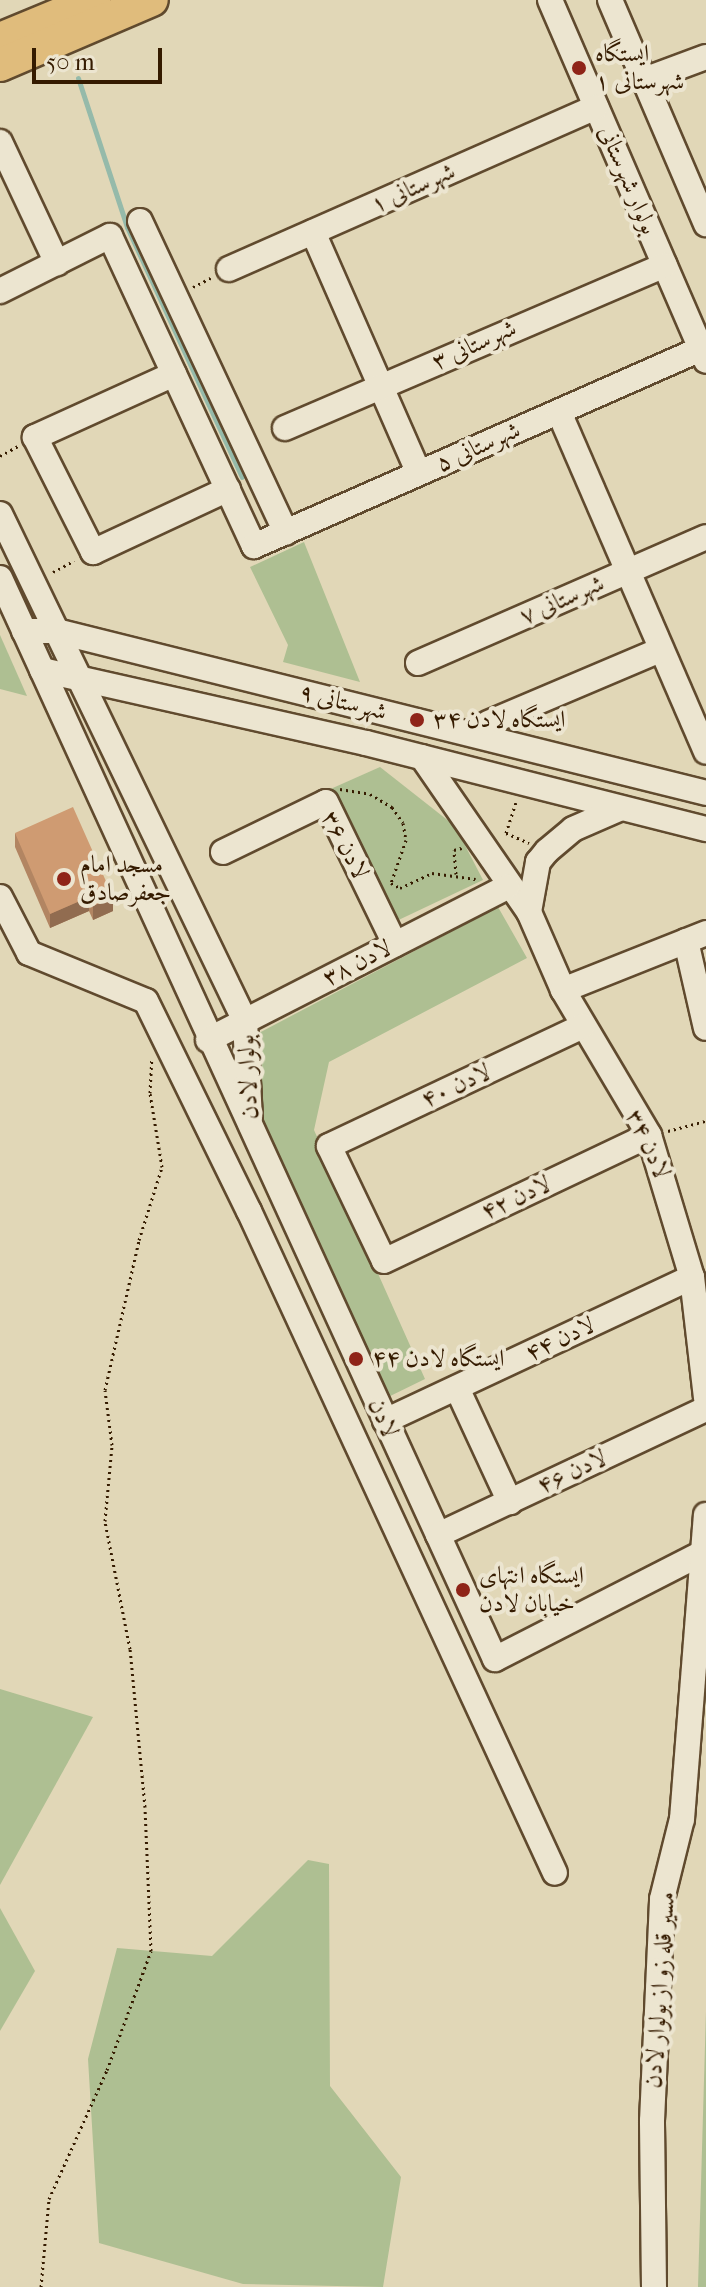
<!DOCTYPE html>
<html>
<head>
<meta charset="utf-8">
<style>
	body { margin:0 }
	#map { position:relative; width:706px; height:2287px; overflow:hidden; background:#e1d7b7; font-family:"IM FELL French Canon",Amiri,serif }
	div>[style] { position:absolute }
	.green>* { inset:0; background:#aebf92 }
	.stream>* { height:5px; margin:-2.5px; padding:0 2.5px; transform-origin:2.5px; border-radius:2.5px; background:#95baaa }
	.path>* { height:3px; margin-top:-1.5px; transform-origin:0; background:repeating-linear-gradient(90deg,#351b00 0 2px,transparent 0 6px) }
	.roads { filter:drop-shadow(2px 0 #604a2e) drop-shadow(-2px 0 #604a2e) drop-shadow(0 2px #604a2e) drop-shadow(0 -2px #604a2e) }
	.minor>* { height:24px; margin:-12px; padding:0 12px; transform-origin:12px; border-radius:12px; background:#ece5d0 }
	.major>* { height:32px; margin:-16px; padding:0 16px; transform-origin:16px; border-radius:16px; background:#e0bc7c }
	.wall>* { inset:0; background:#b28562 }
	.shaded-wall>* { inset:0; background:#916c50 }
	.building>* { inset:0; background:#cf9b72 }
	.dots>* { width:22px; height:22px; translate:-50% -50%; box-sizing:border-box; border:4px solid #ece5d0; border-radius:50% }
	span { translate:-50% -50%; white-space:nowrap; text-align:center; line-height:1.15; -webkit-text-stroke:8px #ece5d0; paint-order:stroke }
	.poi-label { font-size:24px; color:#351b00 }
	.left { translate:0 -50%; text-align:left }
	.street-label { font-size:24px; color:#351b00 }
	.scale { position:absolute; left:32px; top:48px; width:130px; height:36px; box-sizing:border-box; border:4px solid #351b00; border-top:0; padding-left:10px; font-size:24px; line-height:28px; white-space:nowrap; color:#351b00; -webkit-text-stroke:6px #ece5d0; paint-order:stroke }
</style>
</head>
<body>
<div id="map">
	<div class="green">
		<div style="clip-path:polygon(304px 542px,360px 682px,283px 662px,288px 645px,250px 567px)"></div>
		<div style="clip-path:polygon(0 635px,27px 696px,0 689px)"></div>
		<div style="clip-path:polygon(380px 767px,455px 826px,483px 880px,388px 925px,326px 791px)"></div>
		<div style="clip-path:polygon(498px 907px,527px 958px,329px 1062px,314px 1130px,425px 1379px,380px 1401px,270px 1164px,253px 1092px,257px 1034px)"></div>
		<div style="clip-path:polygon(0 1689px,93px 1717px,0 1885px)"></div>
		<div style="clip-path:polygon(308px 1860px,329px 1864px,330px 2086px,401px 2177px,383px 2287px,243px 2284px,99px 2243px,88px 2059px,117px 1948px,212px 1956px)"></div>
		<div style="clip-path:polygon(0 1908px,35px 1971px,0 2031px)"></div>
		<div style="clip-path:polygon(706px 2011px,706px 2287px,698px 2287px)"></div>
	</div>
	<div class="stream">
		<div style="left:78px;top:78px;width:157px;rotate:71.8deg"></div>
		<div style="left:127px;top:227px;width:275px;rotate:65.3deg"></div>
	</div>
	<div class="path">
		<div style="left:193px;top:287px;width:20px;rotate:-27deg"></div>
		<div style="left:0;top:456px;width:21px;rotate:-29deg"></div>
		<div style="left:53px;top:572px;width:24px;rotate:-28deg"></div>
		<div style="left:340px;top:789px;width:30px;rotate:9deg"></div>
		<div style="left:370px;top:794px;width:26px;rotate:31deg"></div>
		<div style="left:392px;top:807px;width:19px;rotate:55deg"></div>
		<div style="left:403px;top:823px;width:17px;rotate:80deg"></div>
		<div style="left:406px;top:840px;width:46px;rotate:109.2deg"></div>
		<div style="left:391px;top:883px;width:10px;rotate:29deg"></div>
		<div style="left:400px;top:888px;width:35px;rotate:-25deg"></div>
		<div style="left:432px;top:873px;width:44px;rotate:7.8deg"></div>
		<div style="left:506px;top:833px;width:32px;rotate:-72deg"></div>
		<div style="left:506px;top:833px;width:25px;rotate:23deg"></div>
		<div style="left:456px;top:874px;width:24px;rotate:-95deg"></div>
		<div style="left:454px;top:850px;width:8px;rotate:-14deg"></div>
		<div style="left:668px;top:1131px;width:39px;rotate:-15deg"></div>
		<div style="left:41px;top:2287px;width:88px;rotate:-84.8deg"></div>
		<div style="left:49px;top:2199px;width:141px;rotate:-65.8deg"></div>
		<div style="left:107px;top:2070px;width:127px;rotate:-69.7deg"></div>
		<div style="left:151px;top:1951px;width:144px;rotate:-92.4deg"></div>
		<div style="left:145px;top:1807px;width:159px;rotate:-95.4deg"></div>
		<div style="left:130px;top:1649px;width:130px;rotate:-101.1deg"></div>
		<div style="left:105px;top:1521px;width:76px;rotate:-84.7deg"></div>
		<div style="left:112px;top:1445px;width:55px;rotate:-97.3deg"></div>
		<div style="left:105px;top:1390px;width:154px;rotate:-77.2deg"></div>
		<div style="left:139px;top:1240px;width:77px;rotate:-72.5deg"></div>
		<div style="left:162px;top:1167px;width:75px;rotate:-99.2deg"></div>
		<div style="left:150px;top:1093px;width:33px;rotate:-87deg"></div>
	</div>
	<div class="roads">
		<div class="minor">
			<div style="left:550px;top:0;width:393px;rotate:66.6deg"></div>
			<div style="left:610px;top:0;width:244px;rotate:66.8deg"></div>
			<div style="left:644px;top:80px;width:66px;rotate:-20.4deg"></div>
			<div style="left:0;top:142px;width:134px;rotate:64.8deg"></div>
			<div style="left:140px;top:221px;width:344px;rotate:64.9deg"></div>
			<div style="left:313px;top:232px;width:263px;rotate:66.3deg"></div>
			<div style="left:229px;top:269px;width:401px;rotate:-23.8deg"></div>
			<div style="left:0;top:291px;width:123px;rotate:-26.6deg"></div>
			<div style="left:110px;top:236px;width:342px;rotate:65.1deg"></div>
			<div style="left:254px;top:546px;width:494px;rotate:-23.8deg"></div>
			<div style="left:174px;top:374px;width:153px;rotate:155.6deg"></div>
			<div style="left:35px;top:437px;width:129px;rotate:63.2deg"></div>
			<div style="left:93px;top:552px;width:149px;rotate:-25deg"></div>
			<div style="left:559px;top:412px;width:370px;rotate:66.6deg"></div>
			<div style="left:285px;top:428px;width:413px;rotate:-23.2deg"></div>
			<div style="left:0;top:514px;width:563px;rotate:64.21deg"></div>
			<div style="left:245px;top:1021px;width:98px;rotate:87.1deg"></div>
			<div style="left:0;top:578px;width:1189px;rotate:65.4deg"></div>
			<div style="left:495px;top:1659px;width:237px;rotate:-27.1deg"></div>
			<div style="left:24px;top:631px;width:32px"></div>
			<div style="left:56px;top:631px;width:670px;rotate:13.99deg"></div>
			<div style="left:418px;top:663px;width:314px;rotate:-23.6deg"></div>
			<div style="left:42px;top:670px;width:332px;rotate:12.7deg"></div>
			<div style="left:366px;top:743px;width:351px;rotate:14.2deg"></div>
			<div style="left:488px;top:723px;width:187px;rotate:-23deg"></div>
			<div style="left:422px;top:757px;width:188px;rotate:55.4deg"></div>
			<div style="left:529px;top:912px;width:85px;rotate:66.4deg"></div>
			<div style="left:563px;top:990px;width:169px;rotate:59.3deg"></div>
			<div style="left:649px;top:1135px;width:148px;rotate:73.2deg"></div>
			<div style="left:692px;top:1277px;width:122px;rotate:83.4deg"></div>
			<div style="left:223px;top:852px;width:114px;rotate:-25.9deg"></div>
			<div style="left:326px;top:802px;width:158px;rotate:64.1deg"></div>
			<div style="left:0;top:897px;width:63px;rotate:62.6deg"></div>
			<div style="left:29px;top:953px;width:126px;rotate:22.3deg"></div>
			<div style="left:146px;top:1001px;width:234px;rotate:63.9deg"></div>
			<div style="left:249px;top:1211px;width:729px;rotate:65.19deg"></div>
			<div style="left:529px;top:912px;width:51px;rotate:-79.8deg"></div>
			<div style="left:538px;top:862px;width:14px;rotate:-51deg"></div>
			<div style="left:547px;top:851px;width:34px;rotate:-40deg"></div>
			<div style="left:573px;top:829px;width:52px;rotate:-23.6deg"></div>
			<div style="left:686px;top:941px;width:89px;rotate:77.1deg"></div>
			<div style="left:563px;top:990px;width:154px;rotate:-21.7deg"></div>
			<div style="left:583px;top:1026px;width:281px;rotate:154.7deg"></div>
			<div style="left:329px;top:1146px;width:127px;rotate:64.4deg"></div>
			<div style="left:384px;top:1261px;width:293px;rotate:-25.4deg"></div>
			<div style="left:208px;top:1040px;width:336px;rotate:-27.1deg"></div>
			<div style="left:457px;top:1388px;width:126px;rotate:65.1deg"></div>
			<div style="left:385px;top:1421px;width:339px;rotate:-25.1deg"></div>
			<div style="left:438px;top:1535px;width:296px;rotate:-25.2deg"></div>
			<div style="left:654px;top:2287px;width:166px;rotate:-90.7deg"></div>
			<div style="left:652px;top:2121px;width:222px;rotate:-87.4deg"></div>
			<div style="left:662px;top:1899px;width:82px;rotate:-76deg"></div>
			<div style="left:682px;top:1819px;width:305px;rotate:-85.5deg"></div>
		</div>
		<div class="major">
			<div style="left:0;top:39px;width:102px;rotate:-22.5deg"></div>
			<div style="left:0;top:65px;width:165px;rotate:-23.2deg"></div>
		</div>
	</div>
	<div class="wall">
		<div style="clip-path:polygon(15px 833px,113px 911px,93px 920px,89px 911px,50px 928px,15px 847px)"></div>
	</div>
	<div class="shaded-wall">
		<div style="clip-path:polygon(89px 897px,89px 911px,50px 928px,50px 914px)"></div>
		<div style="clip-path:polygon(113px 897px,113px 911px,93px 920px,93px 906px)"></div>
	</div>
	<div class="building">
		<div style="clip-path:polygon(73px 807px,113px 897px,93px 906px,89px 897px,50px 914px,15px 833px)"></div>
	</div>
	<div class="dots">
		<div style="left:579px;top:68px;background:#8f2418"></div>
		<div style="left:417px;top:720px;background:#8f2418"></div>
		<div style="left:64px;top:879px;background:#8f2418"></div>
		<div style="left:356px;top:1359px;background:#8f2418"></div>
		<div style="left:463px;top:1590px;background:#8f2418"></div>
	</div>
	<div class="poi-label">
		<span class="left" style="left:595px;top:68px">ایستگاه<br>شهرستانی ۱</span>
		<span class="left" style="left:433px;top:720px">ایستگاه لادن ۳۴</span>
		<span class="left" style="left:80px;top:879px">مسجد امام<br>جعفرصادق</span>
		<span class="left" style="left:372px;top:1359px">ایستگاه لادن ۴۴</span>
		<span class="left" style="left:479px;top:1590px">ایستگاه انتهای<br>خیابان لادن</span>
	</div>
	<div class="street-label">
		<span style="left:628px;top:180px;rotate:67deg">بولوار شهرستانی</span>
		<span style="left:413px;top:188px;rotate:-24deg">شهرستانی ۱</span>
		<span style="left:474px;top:345px;rotate:-24deg">شهرستانی ۳</span>
		<span style="left:478px;top:447px;rotate:-24deg">شهرستانی ۵</span>
		<span style="left:562px;top:600px;rotate:-24deg">شهرستانی ۷</span>
		<span style="left:343px;top:702px;rotate:14deg">شهرستانی ۹</span>
		<span style="left:345px;top:845px;rotate:62deg">لادن ۳۶</span>
		<span style="left:357px;top:963px;rotate:-27deg">لادن ۳۸</span>
		<span style="left:248px;top:1077px;rotate:-93deg">بولوار لادن</span>
		<span style="left:456px;top:1086px;rotate:-25deg">لادن ۴۰</span>
		<span style="left:648px;top:1144px;rotate:65deg">لادن ۳۴</span>
		<span style="left:516px;top:1198px;rotate:-25deg">لادن ۴۲</span>
		<span style="left:560px;top:1339px;rotate:-25deg">لادن ۴۴</span>
		<span style="left:383px;top:1418px;rotate:65deg">لادن</span>
		<span style="left:572px;top:1472px;rotate:-25deg">لادن ۴۶</span>
		<span style="left:660px;top:1990px;rotate:-86deg">مسیر قله زو از بولوار لادن</span>
	</div>
	<div class="scale">50 m</div>
</div>
</body>
</html>
